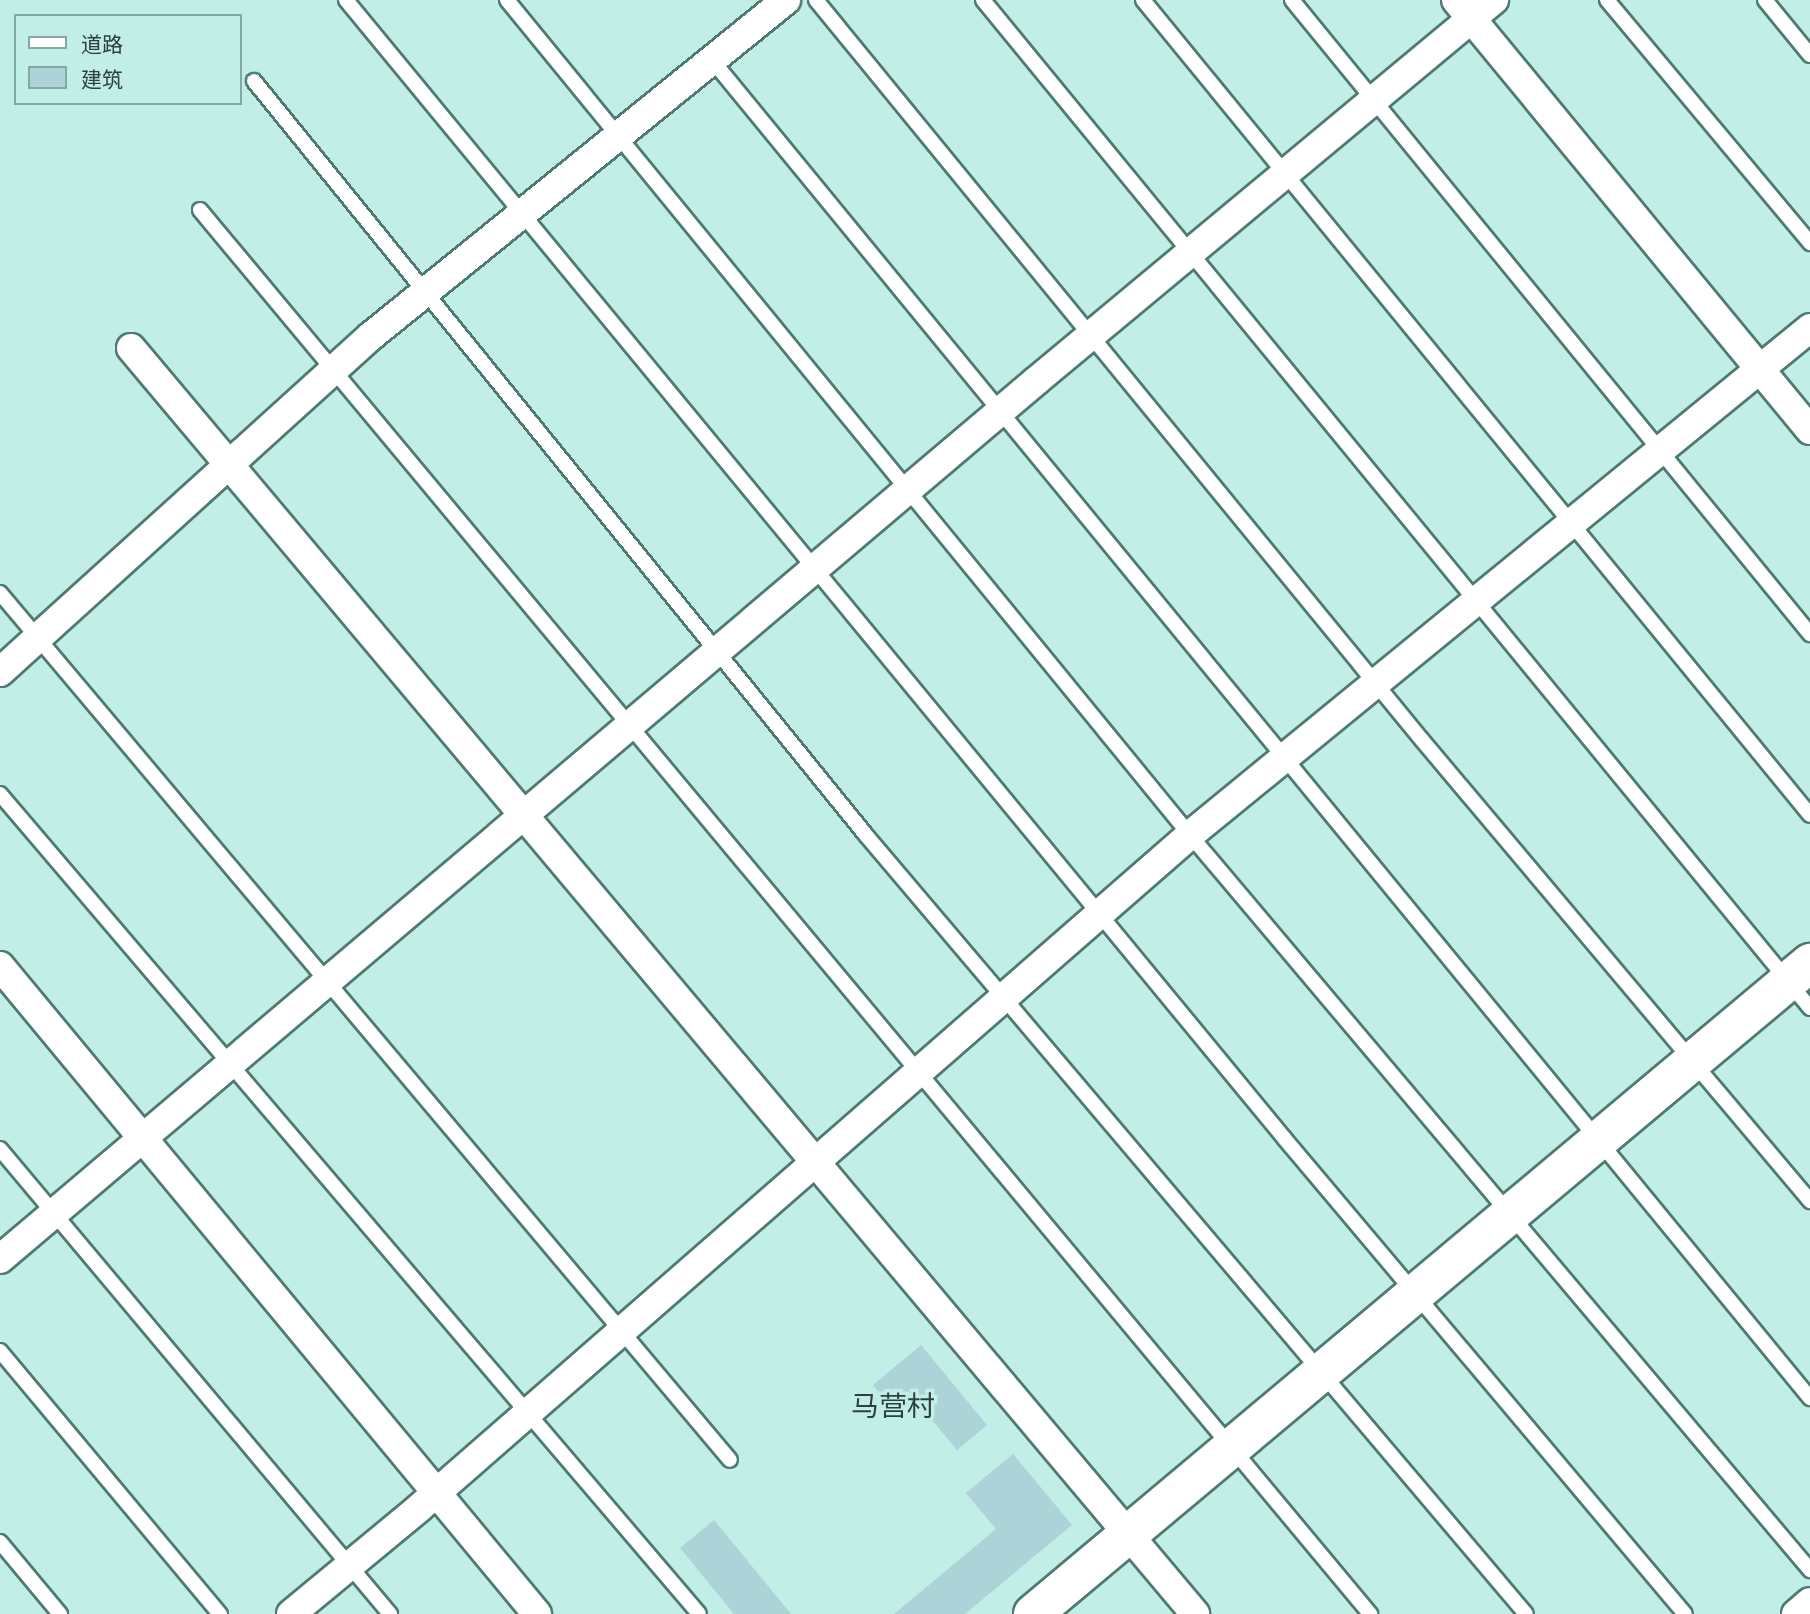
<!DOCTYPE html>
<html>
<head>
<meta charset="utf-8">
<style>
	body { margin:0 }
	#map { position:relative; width:1810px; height:1614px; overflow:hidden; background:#c1eee6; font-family:"Space Grotesk","Noto Sans SC",sans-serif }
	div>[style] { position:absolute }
	.building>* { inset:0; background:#add3d8 }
	.roads { filter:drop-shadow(2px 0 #4f7972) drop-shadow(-2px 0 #4f7972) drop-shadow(0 2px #4f7972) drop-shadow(0 -2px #4f7972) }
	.lane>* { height:14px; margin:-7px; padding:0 7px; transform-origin:7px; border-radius:7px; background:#fff }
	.street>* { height:28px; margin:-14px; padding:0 14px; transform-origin:14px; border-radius:14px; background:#fff }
	.secondary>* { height:38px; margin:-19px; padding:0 19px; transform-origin:19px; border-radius:19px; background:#fff }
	span { translate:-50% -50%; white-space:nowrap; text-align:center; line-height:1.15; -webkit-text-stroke:7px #c1eee6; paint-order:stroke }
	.quarter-label { font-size:28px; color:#2e403d }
	.legend { position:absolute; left:14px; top:14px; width:228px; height:91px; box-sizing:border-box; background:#c1eee6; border:2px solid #86a8a2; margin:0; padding:9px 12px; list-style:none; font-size:21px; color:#2e403d }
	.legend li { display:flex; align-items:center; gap:14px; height:35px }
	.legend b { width:35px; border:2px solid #86a8a2 }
</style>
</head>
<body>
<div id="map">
	<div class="building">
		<div style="clip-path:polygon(921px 1345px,987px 1425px,957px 1450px,918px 1403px,900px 1418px,873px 1385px)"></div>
		<div style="clip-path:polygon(1013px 1454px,1072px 1525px,965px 1614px,894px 1614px,996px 1529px,966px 1493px)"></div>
		<div style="clip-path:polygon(714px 1520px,791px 1614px,734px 1614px,680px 1548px)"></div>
	</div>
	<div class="roads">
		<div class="lane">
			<div style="left:346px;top:0;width:1475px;rotate:50.5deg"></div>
			<div style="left:1284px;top:1138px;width:622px;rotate:49.89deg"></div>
			<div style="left:507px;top:0;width:1079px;rotate:50.72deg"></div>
			<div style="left:1190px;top:835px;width:962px;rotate:49.85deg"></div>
			<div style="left:816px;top:0;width:956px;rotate:50.69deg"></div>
			<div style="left:1422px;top:740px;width:603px;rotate:49.91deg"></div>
			<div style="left:983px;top:0;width:1304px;rotate:50.63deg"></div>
			<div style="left:1143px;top:0;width:1053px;rotate:50.7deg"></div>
			<div style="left:1292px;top:0;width:819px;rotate:50.75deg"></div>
			<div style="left:1607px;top:0;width:317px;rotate:50.1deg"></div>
			<div style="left:1765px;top:0;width:71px;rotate:50.7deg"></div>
			<div style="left:712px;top:60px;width:1731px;rotate:50.63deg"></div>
			<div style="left:254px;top:81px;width:970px;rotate:50.94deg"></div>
			<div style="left:865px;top:834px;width:1022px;rotate:49.72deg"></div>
			<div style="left:200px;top:210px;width:1828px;rotate:50.19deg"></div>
			<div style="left:0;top:593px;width:1133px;rotate:49.9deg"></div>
			<div style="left:0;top:794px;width:1077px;rotate:49.55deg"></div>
			<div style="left:0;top:1149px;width:607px;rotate:50.01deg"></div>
			<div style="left:0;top:1351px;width:343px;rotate:50.1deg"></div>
			<div style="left:0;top:1542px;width:94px;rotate:50.2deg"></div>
		</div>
		<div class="street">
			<div style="left:1456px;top:0;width:557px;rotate:50.54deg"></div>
			<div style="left:131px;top:348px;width:1654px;rotate:49.95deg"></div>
			<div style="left:0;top:672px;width:501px;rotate:-42.17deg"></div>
			<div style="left:371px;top:336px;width:534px;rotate:-38.99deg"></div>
			<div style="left:0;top:966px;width:842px;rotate:50.35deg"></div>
			<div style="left:0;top:1259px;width:1358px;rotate:-40.28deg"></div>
			<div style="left:1036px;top:381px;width:596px;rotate:-39.76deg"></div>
			<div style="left:291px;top:1614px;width:166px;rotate:-39.6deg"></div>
			<div style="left:419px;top:1508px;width:1023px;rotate:-41.12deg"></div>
			<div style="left:1190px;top:835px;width:801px;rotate:-39.27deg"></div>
			<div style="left:1796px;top:1614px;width:18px;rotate:-41deg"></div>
		</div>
		<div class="secondary">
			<div style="left:1033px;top:1614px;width:1014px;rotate:-39.96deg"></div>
		</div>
	</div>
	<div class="quarter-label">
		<span style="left:893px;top:1406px">马营村</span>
	</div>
	<ul class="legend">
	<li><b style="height:9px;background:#fff"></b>道路</li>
	<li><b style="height:19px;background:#add3d8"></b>建筑</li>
	</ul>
</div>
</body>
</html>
